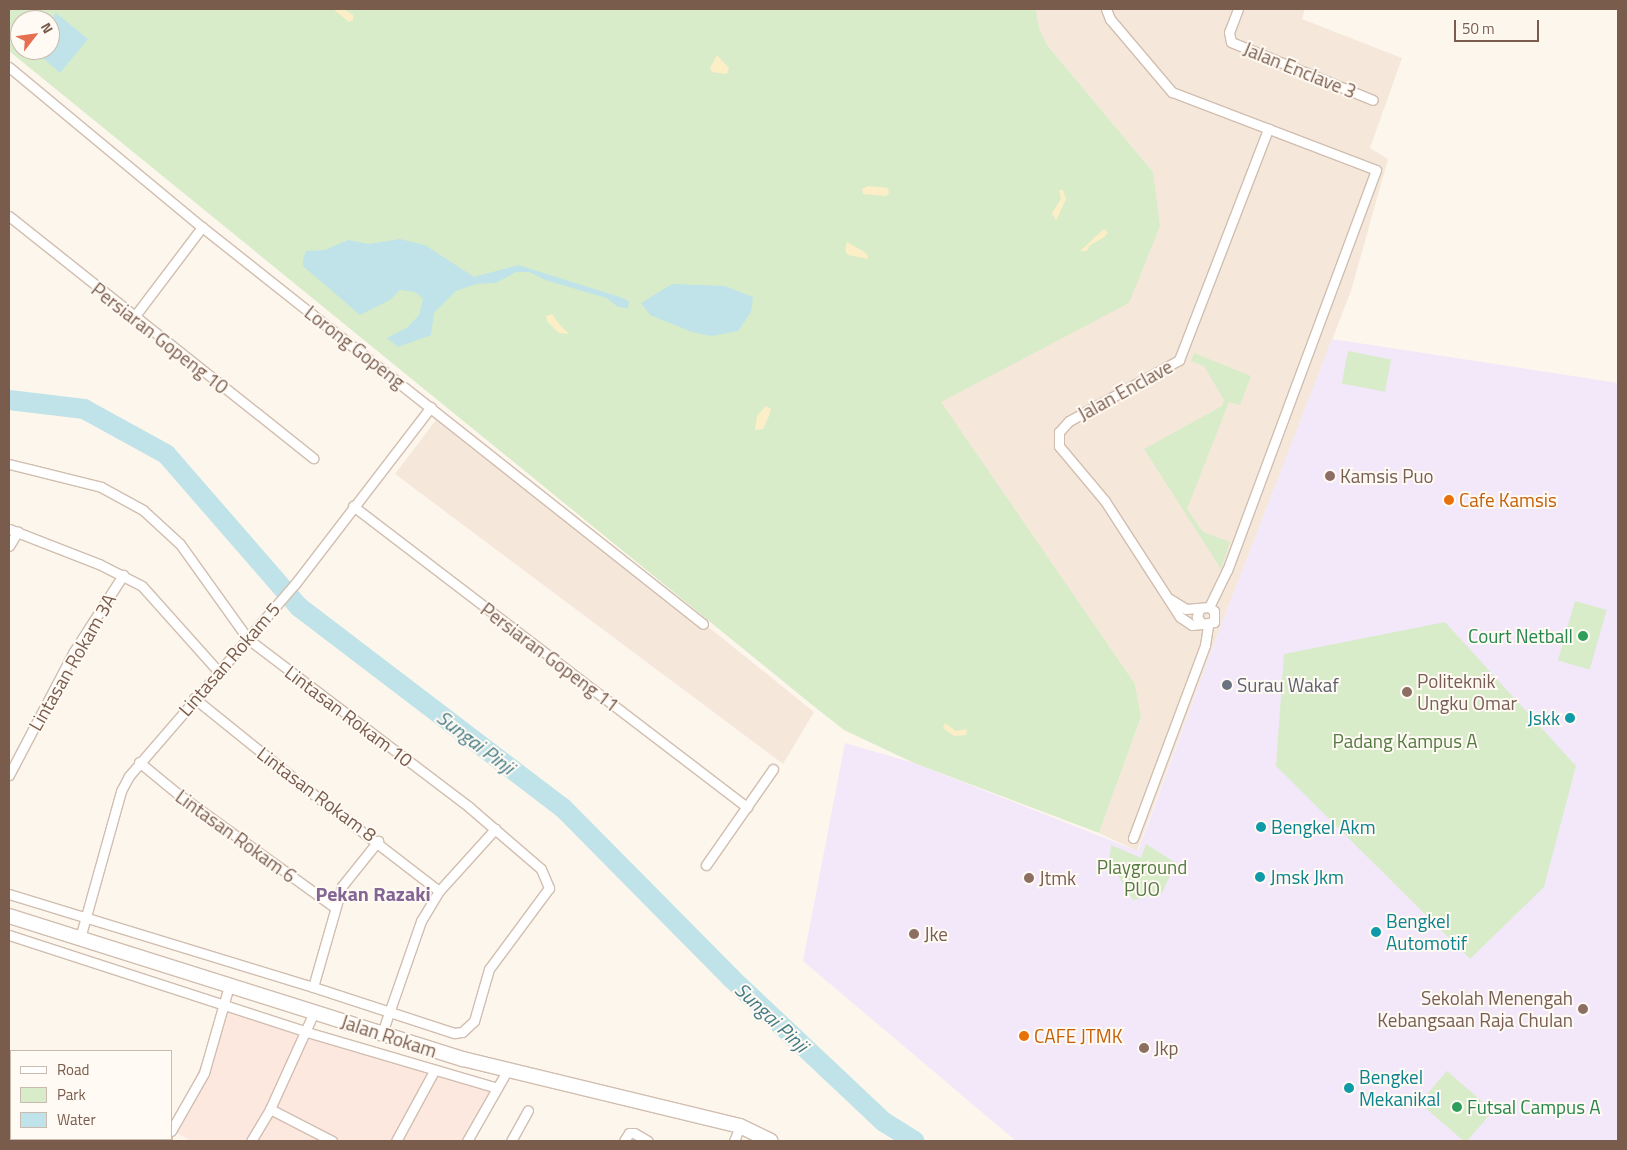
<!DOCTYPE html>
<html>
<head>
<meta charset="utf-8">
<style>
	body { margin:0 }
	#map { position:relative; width:1627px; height:1150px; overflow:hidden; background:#fdf6ec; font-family:"Titillium Web",sans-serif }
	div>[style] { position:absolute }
	.residential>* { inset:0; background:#f5e8da }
	.commercial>* { inset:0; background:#fde8e0 }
	.education>* { inset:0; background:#f3e8fa }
	.green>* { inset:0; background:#d8ecc9; transform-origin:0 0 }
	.sand>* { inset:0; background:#fcefc7 }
	.water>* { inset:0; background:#bfe3e8 }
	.river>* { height:20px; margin:-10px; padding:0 10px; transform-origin:10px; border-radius:10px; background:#bfe3e8 }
	.roads { filter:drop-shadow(1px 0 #d1beb0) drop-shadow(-1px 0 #d1beb0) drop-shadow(0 1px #d1beb0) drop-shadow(0 -1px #d1beb0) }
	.minor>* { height:9px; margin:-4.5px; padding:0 4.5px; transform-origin:4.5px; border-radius:4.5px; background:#fff }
	.secondary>* { height:14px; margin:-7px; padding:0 7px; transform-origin:7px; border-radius:7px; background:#fff }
	.dots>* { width:14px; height:14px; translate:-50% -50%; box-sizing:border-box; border:2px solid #fffaf3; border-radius:50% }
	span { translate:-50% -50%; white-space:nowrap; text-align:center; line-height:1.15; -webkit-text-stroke:4px #fffaf3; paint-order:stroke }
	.street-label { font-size:19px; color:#7a5c4d }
	.education-label { font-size:19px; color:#785e54 }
	.left { translate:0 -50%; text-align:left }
	.right { translate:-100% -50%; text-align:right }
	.food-label { font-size:19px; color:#c56008 }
	.leisure-label { font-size:19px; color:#27864d }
	.worship-label { font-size:19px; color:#5b616d }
	.culture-label { font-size:19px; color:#0d838f }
	.park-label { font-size:19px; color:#537a41 }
	.water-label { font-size:20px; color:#437c86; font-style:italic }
	.neighbourhood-label { font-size:20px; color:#846695; font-weight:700 }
	.frame { position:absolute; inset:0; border:10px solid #7a5c4d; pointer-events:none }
	.legend { position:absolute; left:10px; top:1050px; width:162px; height:90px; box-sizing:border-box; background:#fffaf3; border:1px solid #cabbb1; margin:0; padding:6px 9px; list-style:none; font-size:15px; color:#7a5c4d }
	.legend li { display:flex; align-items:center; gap:10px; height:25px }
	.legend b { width:25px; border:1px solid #cabbb1 }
	.north { position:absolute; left:10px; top:10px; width:50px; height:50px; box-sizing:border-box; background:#fffaf3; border:1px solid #cabbb1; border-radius:50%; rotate:60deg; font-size:14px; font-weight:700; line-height:20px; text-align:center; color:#7a5c4d }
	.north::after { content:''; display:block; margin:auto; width:18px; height:22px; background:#e76f51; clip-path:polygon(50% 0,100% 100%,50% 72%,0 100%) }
	.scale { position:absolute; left:1454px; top:20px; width:85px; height:22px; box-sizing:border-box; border:2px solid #7a5c4d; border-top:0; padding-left:6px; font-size:15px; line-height:18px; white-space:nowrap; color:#7a5c4d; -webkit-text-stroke:4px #fffaf3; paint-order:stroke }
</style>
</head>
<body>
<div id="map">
	<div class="residential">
		<div style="clip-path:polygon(1036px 9px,1305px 9px,1302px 19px,1402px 58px,1370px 148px,1388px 159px,1351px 291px,1215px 641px,1137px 851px,1099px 833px,1141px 717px,1135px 684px,940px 402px,1002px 368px,1153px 172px,1047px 45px,1039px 28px)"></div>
		<div style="clip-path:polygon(442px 412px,814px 712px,783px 764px,395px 474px)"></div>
	</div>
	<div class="commercial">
		<div style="clip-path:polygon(226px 1004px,497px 1088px,468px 1141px,191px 1141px,173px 1131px)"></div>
	</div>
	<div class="education">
		<div style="clip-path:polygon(1332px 339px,1618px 383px,1618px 1141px,1016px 1141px,803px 961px,845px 743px,914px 763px,1138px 851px,1215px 641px)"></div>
	</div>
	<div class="green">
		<div style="clip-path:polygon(evenodd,9px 9px,1036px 9px,1039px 28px,1047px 45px,1153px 172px,1160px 226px,1129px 303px,941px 402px,1135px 684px,1141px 717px,1099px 833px,914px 763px,844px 730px,811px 704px,9px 51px,9px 9px,20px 20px,50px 20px,50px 50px,20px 50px,20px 20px)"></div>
		<div style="left:1348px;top:351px;width:44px;height:33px;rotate:11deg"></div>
		<div style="clip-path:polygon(1194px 353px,1251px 376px,1240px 405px,1229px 402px,1187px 509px,1203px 532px,1230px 542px,1221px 569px,1144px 449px,1222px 406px,1224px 400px,1204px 366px,1191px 361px)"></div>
		<div style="left:1575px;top:601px;width:33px;height:62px;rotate:16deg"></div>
		<div style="clip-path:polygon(1445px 622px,1576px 766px,1544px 887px,1470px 959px,1276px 766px,1284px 654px)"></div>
		<div style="clip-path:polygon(1146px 844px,1176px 863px,1162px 893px,1133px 900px,1109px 861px,1111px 845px,1141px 858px)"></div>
		<div style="left:1447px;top:1071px;width:61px;height:42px;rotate:41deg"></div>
	</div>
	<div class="sand">
		<div style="clip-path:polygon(333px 9px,344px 9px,353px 15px,353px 20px,349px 22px)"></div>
		<div style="clip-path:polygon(717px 55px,729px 68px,727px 74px,712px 72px,710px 68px)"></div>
		<div style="clip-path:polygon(868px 186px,888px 188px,889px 193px,886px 196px,863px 194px,862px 189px)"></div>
		<div style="clip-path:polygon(1059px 190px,1063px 190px,1066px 199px,1056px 221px,1052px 213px,1061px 199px)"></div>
		<div style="clip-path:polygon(1104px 229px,1108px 233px,1104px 237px,1089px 246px,1087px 251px,1080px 251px)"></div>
		<div style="clip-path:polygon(847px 242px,866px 253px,868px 259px,848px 255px,845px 251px)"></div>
		<div style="clip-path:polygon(552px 314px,560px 325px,569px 334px,559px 333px,547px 321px,546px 316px)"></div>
		<div style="clip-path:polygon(766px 406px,771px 409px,769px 416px,763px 429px,755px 430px,757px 416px)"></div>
		<div style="clip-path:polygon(945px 723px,956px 731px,967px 729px,966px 735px,954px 736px,943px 728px)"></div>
	</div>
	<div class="water">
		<div style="clip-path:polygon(56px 13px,88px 39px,60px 73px,34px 50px,50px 50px,50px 20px)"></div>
		<div style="clip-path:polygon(400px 239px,425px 245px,474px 277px,518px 265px,620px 297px,629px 301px,628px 308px,618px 307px,606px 298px,545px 280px,529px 272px,516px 272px,496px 283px,476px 284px,456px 291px,434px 313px,431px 335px,398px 347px,387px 338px,408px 327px,419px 315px,423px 299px,415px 292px,400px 290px,390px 300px,360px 315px,303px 266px,303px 259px,306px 251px,325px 250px,348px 240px,369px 244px)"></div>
		<div style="clip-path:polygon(672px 284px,725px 286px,753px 297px,751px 312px,738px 331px,712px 336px,692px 332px,650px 315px,641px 303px)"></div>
	</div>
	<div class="river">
		<div style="left:9px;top:400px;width:76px;rotate:6.8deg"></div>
		<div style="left:84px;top:409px;width:94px;rotate:28.8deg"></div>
		<div style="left:166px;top:454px;width:203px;rotate:49deg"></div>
		<div style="left:299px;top:607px;width:330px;rotate:37.3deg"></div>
		<div style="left:562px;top:807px;width:240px;rotate:45.3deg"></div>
		<div style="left:731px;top:978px;width:210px;rotate:43.3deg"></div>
		<div style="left:884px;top:1122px;width:36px;rotate:32deg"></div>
	</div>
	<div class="roads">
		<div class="minor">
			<div style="left:1106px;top:9px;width:11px;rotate:68deg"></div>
			<div style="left:1110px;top:19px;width:96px;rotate:49.7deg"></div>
			<div style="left:1172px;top:92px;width:218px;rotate:20.9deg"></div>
			<div style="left:1376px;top:170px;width:427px;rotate:110.4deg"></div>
			<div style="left:1227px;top:570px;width:41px;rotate:115.9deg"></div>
			<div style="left:1238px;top:9px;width:25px;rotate:111deg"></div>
			<div style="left:1229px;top:32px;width:10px;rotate:79deg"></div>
			<div style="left:1231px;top:42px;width:153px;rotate:22.2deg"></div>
			<div style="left:9px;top:67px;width:251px;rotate:39.7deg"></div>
			<div style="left:202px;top:227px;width:639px;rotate:38.39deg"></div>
			<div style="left:9px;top:216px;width:389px;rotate:38.5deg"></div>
			<div style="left:134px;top:317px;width:113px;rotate:-52.9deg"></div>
			<div style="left:9px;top:464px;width:95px;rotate:14deg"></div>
			<div style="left:101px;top:487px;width:48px;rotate:28.7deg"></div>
			<div style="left:143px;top:510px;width:50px;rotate:42.6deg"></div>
			<div style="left:180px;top:544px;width:117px;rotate:54.4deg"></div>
			<div style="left:248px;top:639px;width:278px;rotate:37.2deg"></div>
			<div style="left:469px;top:807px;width:95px;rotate:40.7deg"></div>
			<div style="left:541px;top:869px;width:21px;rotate:67deg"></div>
			<div style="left:549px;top:888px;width:101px;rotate:126.5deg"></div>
			<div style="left:489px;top:969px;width:54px;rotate:106.1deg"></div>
			<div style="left:474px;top:1021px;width:16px;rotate:137deg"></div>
			<div style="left:462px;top:1032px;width:8px;rotate:173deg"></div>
			<div style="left:454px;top:1033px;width:148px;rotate:-161.9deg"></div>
			<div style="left:313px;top:987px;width:318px;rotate:-163deg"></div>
			<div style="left:353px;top:506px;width:496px;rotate:37.4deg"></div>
			<div style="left:9px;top:529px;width:97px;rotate:21.3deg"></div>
			<div style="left:99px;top:564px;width:48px;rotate:27.1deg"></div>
			<div style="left:142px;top:586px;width:114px;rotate:48.2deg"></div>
			<div style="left:9px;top:546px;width:17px;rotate:-59deg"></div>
			<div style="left:1170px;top:599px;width:19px;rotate:32deg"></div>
			<div style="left:1186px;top:609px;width:23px;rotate:-5deg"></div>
			<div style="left:1209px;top:607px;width:6px;rotate:39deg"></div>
			<div style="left:1214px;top:611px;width:11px;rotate:90deg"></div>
			<div style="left:1214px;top:622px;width:12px;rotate:171deg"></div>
			<div style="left:1202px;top:624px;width:9px;rotate:-126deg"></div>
			<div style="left:1197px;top:617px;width:7px;rotate:-74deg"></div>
			<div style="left:1202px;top:624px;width:10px;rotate:174deg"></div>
			<div style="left:1192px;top:625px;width:14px;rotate:-146deg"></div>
			<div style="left:1180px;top:617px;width:138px;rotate:-122.9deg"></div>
			<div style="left:1105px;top:501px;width:72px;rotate:-129.9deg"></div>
			<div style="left:1059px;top:446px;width:14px;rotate:-90deg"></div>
			<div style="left:1059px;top:432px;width:15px;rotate:-48deg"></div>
			<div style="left:1069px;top:421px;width:126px;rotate:-29deg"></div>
			<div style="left:1179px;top:360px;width:248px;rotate:-68.9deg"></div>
			<div style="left:194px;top:698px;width:153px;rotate:38.9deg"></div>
			<div style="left:313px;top:794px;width:159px;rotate:37.6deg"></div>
			<div style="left:139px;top:762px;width:50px;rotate:39.4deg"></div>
			<div style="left:178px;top:794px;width:193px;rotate:35.9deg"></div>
			<div style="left:9px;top:775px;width:138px;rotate:-62.3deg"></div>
			<div style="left:73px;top:653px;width:93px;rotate:-57.3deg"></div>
			<div style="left:1133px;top:838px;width:206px;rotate:-69.5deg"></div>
			<div style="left:1205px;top:645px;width:20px;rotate:-81deg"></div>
			<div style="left:706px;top:865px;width:117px;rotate:-55.1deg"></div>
			<div style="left:9px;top:935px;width:313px;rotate:18deg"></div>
			<div style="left:307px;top:1032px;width:198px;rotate:16.4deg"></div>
			<div style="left:80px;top:938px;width:153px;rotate:-74.4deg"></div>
			<div style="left:121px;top:791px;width:17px;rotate:-62deg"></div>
			<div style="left:129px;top:776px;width:254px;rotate:-49.2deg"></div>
			<div style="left:295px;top:584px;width:223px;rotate:-52.5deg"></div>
			<div style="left:313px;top:987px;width:105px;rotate:-74deg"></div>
			<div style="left:342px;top:886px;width:58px;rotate:-51.3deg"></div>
			<div style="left:382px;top:1033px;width:119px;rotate:-70.8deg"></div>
			<div style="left:421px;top:921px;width:35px;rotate:-59deg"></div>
			<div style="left:439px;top:891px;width:84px;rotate:-47.9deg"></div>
			<div style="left:9px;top:1066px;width:2px;rotate:27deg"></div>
			<div style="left:270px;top:1109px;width:70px;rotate:27.3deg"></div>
			<div style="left:171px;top:1131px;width:67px;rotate:-60.4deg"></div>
			<div style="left:204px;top:1073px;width:91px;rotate:-74deg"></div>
			<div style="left:137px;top:1139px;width:5px;rotate:22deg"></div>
			<div style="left:32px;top:1141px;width:2px;rotate:-63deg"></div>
			<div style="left:166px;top:1141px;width:2px;rotate:-63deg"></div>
			<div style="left:251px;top:1141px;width:37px;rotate:-59deg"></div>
			<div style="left:270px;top:1109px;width:107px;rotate:-65.6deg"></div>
			<div style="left:396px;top:1141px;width:80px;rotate:-61.5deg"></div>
			<div style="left:467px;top:1141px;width:81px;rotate:-60.3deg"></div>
			<div style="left:511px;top:1141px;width:35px;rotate:-61deg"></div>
			<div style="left:624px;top:1141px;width:9px;rotate:-58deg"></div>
			<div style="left:629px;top:1133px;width:5px"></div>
			<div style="left:634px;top:1133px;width:16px;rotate:30deg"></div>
			<div style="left:734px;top:1141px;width:16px;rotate:-68deg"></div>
		</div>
		<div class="secondary">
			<div style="left:9px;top:916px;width:476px;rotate:17.5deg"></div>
			<div style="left:463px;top:1059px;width:285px;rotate:13.6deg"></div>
			<div style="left:740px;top:1126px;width:34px;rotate:26deg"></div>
		</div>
	</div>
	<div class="dots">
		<div style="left:1330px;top:476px;background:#8d6e63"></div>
		<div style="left:1449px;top:500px;background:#e8710a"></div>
		<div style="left:1583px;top:636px;background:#2e9e5b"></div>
		<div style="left:1227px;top:685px;background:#6b7280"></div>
		<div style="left:1407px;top:692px;background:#8d6e63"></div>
		<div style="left:1570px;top:718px;background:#0f9aa8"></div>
		<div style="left:1261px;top:827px;background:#0f9aa8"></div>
		<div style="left:1260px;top:877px;background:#0f9aa8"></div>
		<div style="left:1029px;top:878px;background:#8d6e63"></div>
		<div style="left:1376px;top:932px;background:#0f9aa8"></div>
		<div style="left:914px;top:934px;background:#8d6e63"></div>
		<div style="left:1583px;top:1009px;background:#8d6e63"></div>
		<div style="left:1024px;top:1036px;background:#e8710a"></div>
		<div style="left:1144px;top:1048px;background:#8d6e63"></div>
		<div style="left:1349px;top:1088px;background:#0f9aa8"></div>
		<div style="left:1457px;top:1107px;background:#2e9e5b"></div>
	</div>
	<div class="street-label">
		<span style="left:1300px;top:70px;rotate:22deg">Jalan Enclave 3</span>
		<span style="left:160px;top:338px;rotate:38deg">Persiaran Gopeng 10</span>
		<span style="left:355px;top:347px;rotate:38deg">Lorong Gopeng</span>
		<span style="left:1125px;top:390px;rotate:-29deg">Jalan Enclave</span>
		<span style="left:550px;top:657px;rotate:37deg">Persiaran Gopeng 11</span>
		<span style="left:229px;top:659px;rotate:-49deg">Lintasan Rokam 5</span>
		<span style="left:72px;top:662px;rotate:-60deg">Lintasan Rokam 3A</span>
		<span style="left:349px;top:716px;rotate:37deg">Lintasan Rokam 10</span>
		<span style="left:317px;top:794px;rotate:37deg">Lintasan Rokam 8</span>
		<span style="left:236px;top:836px;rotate:36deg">Lintasan Rokam 6</span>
		<span style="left:389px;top:1036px;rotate:18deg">Jalan Rokam</span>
	</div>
	<div class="education-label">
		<span class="left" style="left:1340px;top:476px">Kamsis Puo</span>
		<span class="left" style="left:1417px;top:692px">Politeknik<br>Ungku Omar</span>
		<span class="left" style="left:1039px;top:878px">Jtmk</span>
		<span class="left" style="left:924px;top:934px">Jke</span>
		<span class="right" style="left:1573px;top:1009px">Sekolah Menengah<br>Kebangsaan Raja Chulan</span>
		<span class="left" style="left:1154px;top:1048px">Jkp</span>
	</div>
	<div class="food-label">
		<span class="left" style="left:1459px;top:500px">Cafe Kamsis</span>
		<span class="left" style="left:1034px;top:1036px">CAFE JTMK</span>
	</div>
	<div class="leisure-label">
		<span class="right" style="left:1573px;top:636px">Court Netball</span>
		<span class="left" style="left:1467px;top:1107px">Futsal Campus A</span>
	</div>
	<div class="worship-label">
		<span class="left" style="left:1237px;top:685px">Surau Wakaf</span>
	</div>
	<div class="culture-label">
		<span class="right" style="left:1560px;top:718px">Jskk</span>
		<span class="left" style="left:1271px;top:827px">Bengkel Akm</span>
		<span class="left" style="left:1270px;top:877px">Jmsk Jkm</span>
		<span class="left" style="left:1386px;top:932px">Bengkel<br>Automotif</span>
		<span class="left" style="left:1359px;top:1088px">Bengkel<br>Mekanikal</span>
	</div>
	<div class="park-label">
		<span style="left:1405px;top:741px">Padang Kampus A</span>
		<span style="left:1142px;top:878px">Playground<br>PUO</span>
	</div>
	<div class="water-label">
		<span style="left:476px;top:742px;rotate:37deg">Sungai Pinji</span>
		<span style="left:772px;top:1017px;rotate:43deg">Sungai Pinji</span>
	</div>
	<div class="neighbourhood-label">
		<span style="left:373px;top:893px">Pekan Razaki</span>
	</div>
	<div class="frame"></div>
	<ul class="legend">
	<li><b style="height:6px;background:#fff"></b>Road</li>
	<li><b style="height:14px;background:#d8ecc9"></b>Park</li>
	<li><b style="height:14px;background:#bfe3e8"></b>Water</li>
	</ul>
	<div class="north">N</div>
	<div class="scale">50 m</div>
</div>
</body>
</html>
